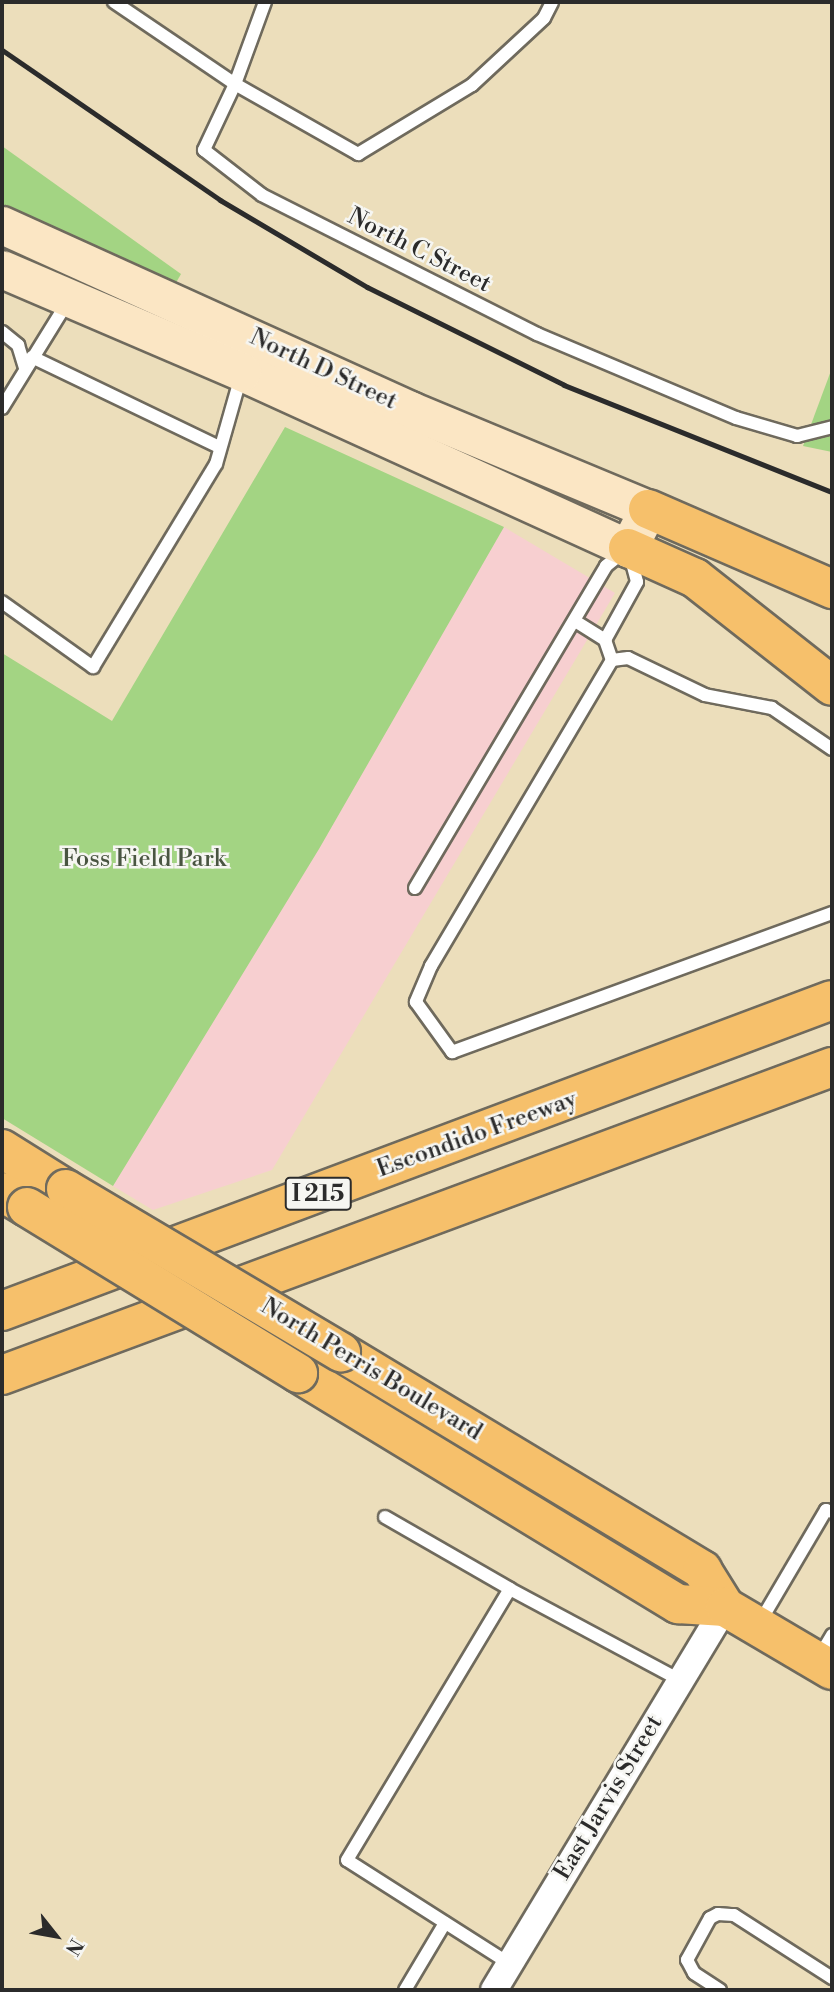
<!DOCTYPE html>
<html>
<head>
<meta charset="utf-8">
<style>
	body { margin:0 }
	#map { position:relative; width:834px; height:1992px; overflow:hidden; background:#ecdebb; font-family:"Libre Bodoni",serif }
	div>[style] { position:absolute }
	.built>* { inset:0; background:#f7cfd0 }
	.green>* { inset:0; background:#a3d483 }
	.roads { filter:drop-shadow(2px 0 #6f6a5d) drop-shadow(-2px 0 #6f6a5d) drop-shadow(0 2px #6f6a5d) drop-shadow(0 -2px #6f6a5d) }
	.lane>* { height:12px; margin:-6px; padding:0 6px; transform-origin:6px; border-radius:6px; background:#fff }
	.street>* { height:26px; margin:-13px; padding:0 13px; transform-origin:13px; border-radius:13px; background:#fff }
	.secondary>* { height:37px; margin:-18.5px; padding:0 18.5px; transform-origin:18.5px; border-radius:18.5px; background:#fbe6c4 }
	.primary>* { height:38px; margin:-19px; padding:0 19px; transform-origin:19px; border-radius:19px; background:#f6c06b }
	.highway>* { height:38px; margin:-19px; padding:0 19px; transform-origin:19px; border-radius:19px; background:#f6c06b }
	.rail>* { height:5px; margin:-2.5px; padding:0 2.5px; transform-origin:2.5px; border-radius:2.5px; background:#2b2b2b }
	.bridges { filter:drop-shadow(2px 0 #6f6a5d) drop-shadow(-2px 0 #6f6a5d) drop-shadow(0 2px #6f6a5d) drop-shadow(0 -2px #6f6a5d) }
	.primary-bridge>* { height:38px; margin:-19px; padding:0 19px; transform-origin:19px; border-radius:19px; background:#f6c06b }
	span { translate:-50% -50%; white-space:nowrap; text-align:center; line-height:1.15; -webkit-text-stroke:5px #f6f6f2; paint-order:stroke }
	.shield-label span { padding:2px 5px; background:#f6f6f2; border:2px solid; border-radius:5px; -webkit-text-stroke-width:0 }
	.shield-label { font-size:23px; color:#2b2b2b; font-weight:700 }
	.street-label { font-size:24px; color:#2b2b2b }
	.park-label { font-size:24px; color:#495541 }
	.frame { position:absolute; inset:0; border:4px solid #2b2b2b; pointer-events:none }
	.north { position:absolute; left:21px; top:1901px; width:70px; height:70px; -webkit-text-stroke:5px #f6f6f2; paint-order:stroke; rotate:121deg; font-size:19px; font-weight:700; line-height:28px; text-align:center; color:#2b2b2b }
	.north::after { content:''; display:block; margin:auto; width:24px; height:32px; background:#2b2b2b; clip-path:polygon(50% 0,100% 100%,50% 72%,0 100%) }
</style>
</head>
<body>
<div id="map">
	<div class="built">
		<div style="clip-path:polygon(504px 527px,615px 593px,272px 1170px,153px 1210px,113px 1186px)"></div>
	</div>
	<div class="green">
		<div style="clip-path:polygon(2px 146px,181px 274px,173px 288px,2px 212px)"></div>
		<div style="clip-path:polygon(832px 368px,832px 452px,803px 446px)"></div>
		<div style="clip-path:polygon(285px 427px,504px 527px,319px 849px,113px 1186px,2px 1118px,2px 653px,112px 721px)"></div>
	</div>
	<div class="roads">
		<div class="lane">
			<div style="left:114px;top:2px;width:146px;rotate:34.1deg"></div>
			<div style="left:235px;top:84px;width:142px;rotate:29.6deg"></div>
			<div style="left:358px;top:154px;width:133px;rotate:-31.2deg"></div>
			<div style="left:472px;top:85px;width:98px;rotate:-42.9deg"></div>
			<div style="left:544px;top:18px;width:18px;rotate:-63deg"></div>
			<div style="left:265px;top:2px;width:87px;rotate:110.1deg"></div>
			<div style="left:235px;top:84px;width:73px;rotate:115.2deg"></div>
			<div style="left:204px;top:150px;width:73px;rotate:37.8deg"></div>
			<div style="left:262px;top:195px;width:308px;rotate:26.8deg"></div>
			<div style="left:537px;top:334px;width:216px;rotate:22.9deg"></div>
			<div style="left:736px;top:418px;width:64px;rotate:16.4deg"></div>
			<div style="left:797px;top:436px;width:36px;rotate:-14deg"></div>
			<div style="left:2px;top:332px;width:21px;rotate:39deg"></div>
			<div style="left:18px;top:345px;width:24px;rotate:73deg"></div>
			<div style="left:32px;top:357px;width:208px;rotate:25.7deg"></div>
			<div style="left:2px;top:408px;width:126px;rotate:-58.3deg"></div>
			<div style="left:2px;top:602px;width:112px;rotate:35.5deg"></div>
			<div style="left:93px;top:667px;width:237px;rotate:-58.8deg"></div>
			<div style="left:216px;top:464px;width:91px;rotate:-74.1deg"></div>
			<div style="left:575px;top:621px;width:36px;rotate:32deg"></div>
			<div style="left:605px;top:640px;width:21px;rotate:71deg"></div>
			<div style="left:832px;top:749px;width:73px;rotate:-145.7deg"></div>
			<div style="left:772px;top:708px;width:68px;rotate:-169deg"></div>
			<div style="left:705px;top:695px;width:85px;rotate:-154.3deg"></div>
			<div style="left:628px;top:658px;width:16px;rotate:173deg"></div>
			<div style="left:612px;top:660px;width:356px;rotate:120.6deg"></div>
			<div style="left:431px;top:966px;width:39px;rotate:113deg"></div>
			<div style="left:416px;top:1002px;width:62px;rotate:54.2deg"></div>
			<div style="left:452px;top:1052px;width:405px;rotate:-20.1deg"></div>
			<div style="left:415px;top:888px;width:374px;rotate:-59.3deg"></div>
			<div style="left:606px;top:566px;width:28px;rotate:-39deg"></div>
			<div style="left:628px;top:548px;width:35px;rotate:75deg"></div>
			<div style="left:637px;top:582px;width:66px;rotate:118.9deg"></div>
			<div style="left:385px;top:1517px;width:144px;rotate:29.9deg"></div>
			<div style="left:760px;top:1622px;width:130px;rotate:-59.5deg"></div>
			<div style="left:826px;top:1510px;width:6px;rotate:18deg"></div>
			<div style="left:819px;top:1657px;width:26px;rotate:-59deg"></div>
			<div style="left:510px;top:1964px;width:193px;rotate:-147.5deg"></div>
			<div style="left:347px;top:1860px;width:316px;rotate:-59deg"></div>
			<div style="left:510px;top:1589px;width:193px;rotate:28.2deg"></div>
			<div style="left:405px;top:1990px;width:78px;rotate:-59.2deg"></div>
			<div style="left:720px;top:1990px;width:31px;rotate:-147deg"></div>
			<div style="left:694px;top:1973px;width:15px;rotate:-118deg"></div>
			<div style="left:687px;top:1960px;width:48px;rotate:-61.3deg"></div>
			<div style="left:710px;top:1918px;width:9px;rotate:-27deg"></div>
			<div style="left:718px;top:1914px;width:16px;rotate:4deg"></div>
			<div style="left:734px;top:1915px;width:117px;rotate:32.7deg"></div>
		</div>
		<div class="street">
			<div style="left:494px;top:1990px;width:447px;rotate:-58.9deg"></div>
		</div>
		<div class="secondary">
			<div style="left:2px;top:225px;width:448px;rotate:24.4deg"></div>
			<div style="left:410px;top:410px;width:258px;rotate:22.6deg"></div>
			<div style="left:648px;top:509px;width:44px;rotate:117.1deg"></div>
			<div style="left:628px;top:548px;width:424px;rotate:-155.5deg"></div>
			<div style="left:242px;top:372px;width:261px;rotate:-156.8deg"></div>
		</div>
		<div class="primary">
			<div style="left:2px;top:1149px;width:75px;rotate:32deg"></div>
			<div style="left:2px;top:1192px;width:29px;rotate:31deg"></div>
			<div style="left:341px;top:1352px;width:422px;rotate:31.1deg"></div>
			<div style="left:702px;top:1570px;width:44px;rotate:58.1deg"></div>
			<div style="left:298px;top:1373px;width:445px;rotate:31.3deg"></div>
			<div style="left:678px;top:1604px;width:47px;rotate:3.7deg"></div>
			<div style="left:725px;top:1607px;width:124px;rotate:30.5deg"></div>
		</div>
		<div class="highway">
			<div style="left:648px;top:509px;width:201px;rotate:23.5deg"></div>
			<div style="left:628px;top:548px;width:73px;rotate:24.1deg"></div>
			<div style="left:695px;top:578px;width:174px;rotate:38.2deg"></div>
			<div style="left:2px;top:1311px;width:886px;rotate:-20.54deg"></div>
			<div style="left:2px;top:1375px;width:885px;rotate:-20.36deg"></div>
		</div>
	</div>
	<div class="rail">
		<div style="left:2px;top:50px;width:265px;rotate:34.5deg"></div>
		<div style="left:220px;top:200px;width:171px;rotate:30.6deg"></div>
		<div style="left:367px;top:287px;width:220px;rotate:26.4deg"></div>
		<div style="left:564px;top:385px;width:289px;rotate:21.8deg"></div>
	</div>
	<div class="bridges">
		<div class="primary-bridge">
			<div style="left:66px;top:1189px;width:320px;rotate:30.7deg"></div>
			<div style="left:27px;top:1207px;width:318px;rotate:31.5deg"></div>
		</div>
	</div>
	<div class="shield-label">
		<span style="left:318px;top:1194px">I 215</span>
	</div>
	<div class="street-label">
		<span style="left:419px;top:251px;rotate:27deg">North C Street</span>
		<span style="left:323px;top:370px;rotate:25deg">North D Street</span>
		<span style="left:477px;top:1135px;rotate:-20deg">Escondido Freeway</span>
		<span style="left:371px;top:1370px;rotate:31deg">North Perris Boulevard</span>
		<span style="left:609px;top:1798px;rotate:-59deg">East Jarvis Street</span>
	</div>
	<div class="park-label">
		<span style="left:144px;top:860px">Foss Field Park</span>
	</div>
	<div class="frame"></div>
	<div class="north">N</div>
</div>
</body>
</html>
